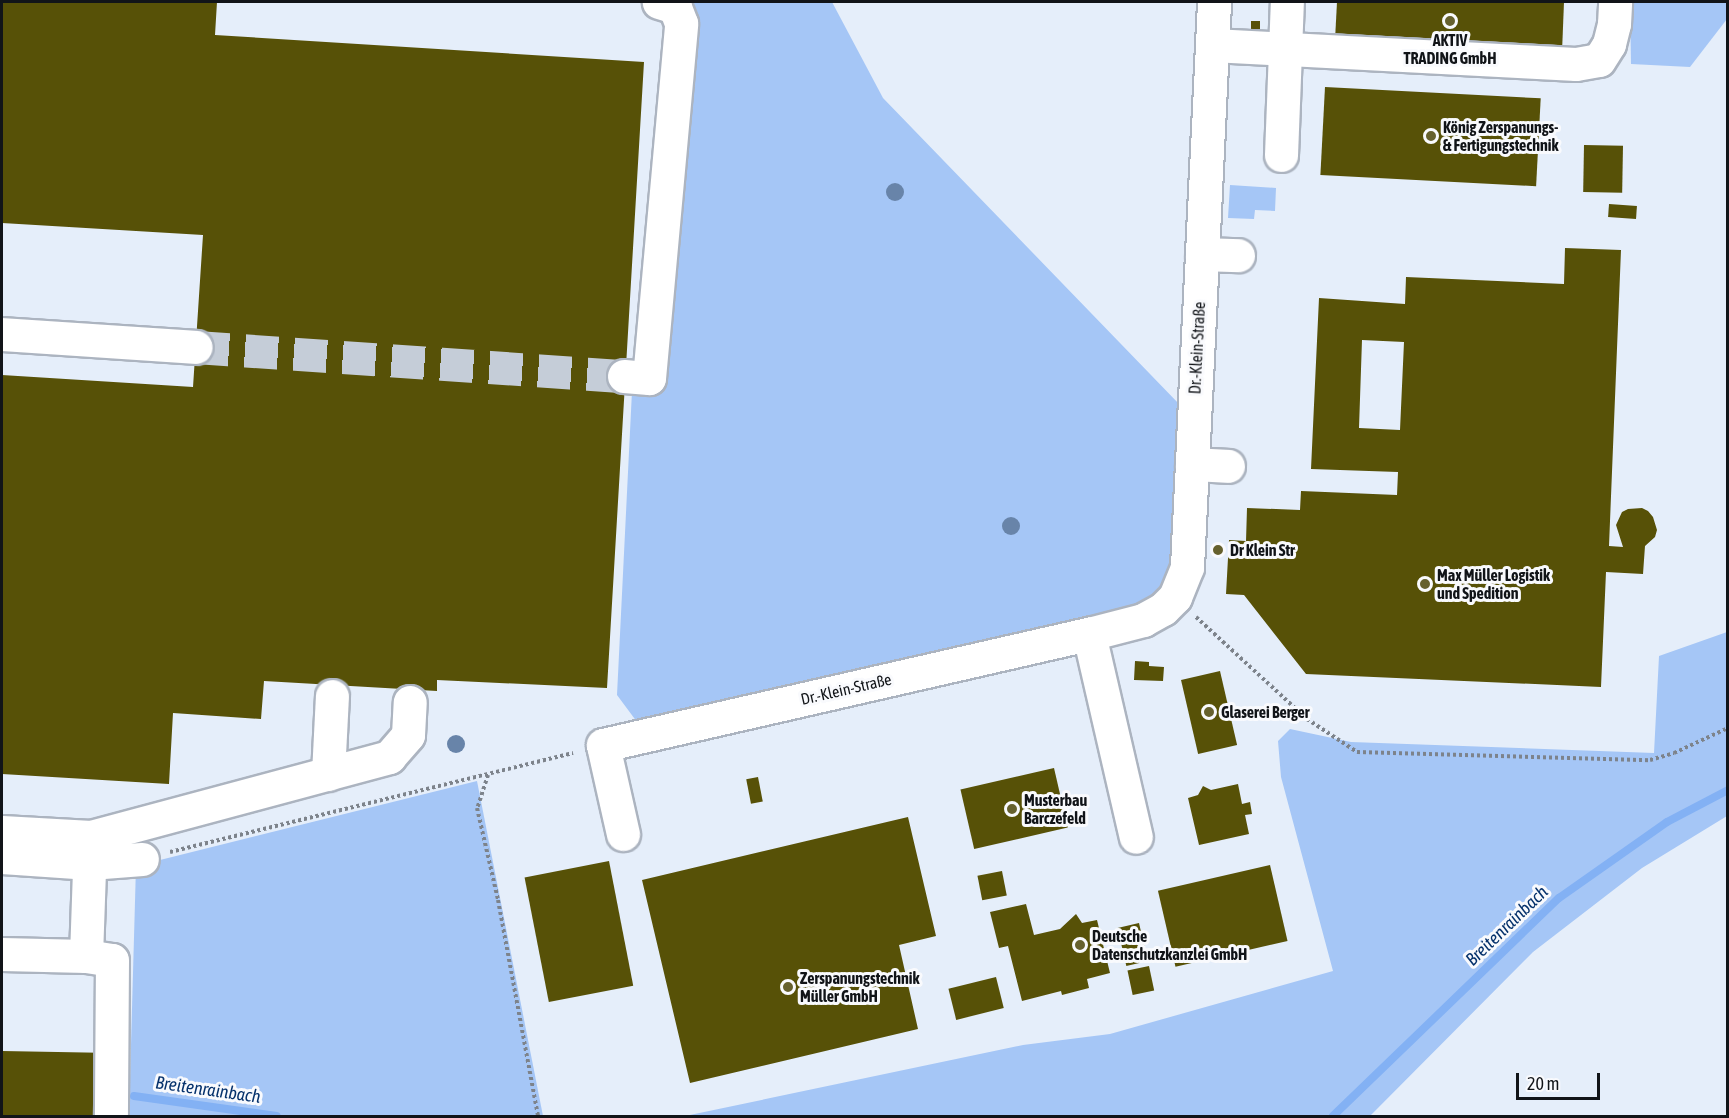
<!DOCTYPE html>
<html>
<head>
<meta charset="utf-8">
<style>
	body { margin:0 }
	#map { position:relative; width:1729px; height:1118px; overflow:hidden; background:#e5eefa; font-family:"Asap Condensed",sans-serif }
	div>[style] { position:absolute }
	.green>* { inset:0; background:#a5c6f6 }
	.stream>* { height:8px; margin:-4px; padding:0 4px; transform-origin:4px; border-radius:4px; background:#83b1f4 }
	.building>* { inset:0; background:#575107; transform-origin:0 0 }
	.minor-tunnel>* { height:33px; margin-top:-16.5px; transform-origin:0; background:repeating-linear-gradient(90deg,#c5cdd8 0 33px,transparent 0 49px) }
	.path>* { height:4px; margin-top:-2px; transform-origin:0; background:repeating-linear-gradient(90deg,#7d838b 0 3px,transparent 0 6px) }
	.roads { filter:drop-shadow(2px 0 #acb4c0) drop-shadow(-2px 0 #acb4c0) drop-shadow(0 2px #acb4c0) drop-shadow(0 -2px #acb4c0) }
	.minor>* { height:33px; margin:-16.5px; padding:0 16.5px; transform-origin:16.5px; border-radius:16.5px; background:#fff }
	.trees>* { width:18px; height:18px; margin:-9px; border-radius:50%; background:#6884a9 }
	.dots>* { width:16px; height:16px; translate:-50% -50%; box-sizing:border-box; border:3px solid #f9fafd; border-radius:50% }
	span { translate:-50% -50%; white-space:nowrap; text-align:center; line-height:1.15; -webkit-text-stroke:6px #f9fafd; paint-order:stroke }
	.poi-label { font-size:16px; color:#111418; font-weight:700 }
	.left { translate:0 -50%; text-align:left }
	.street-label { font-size:16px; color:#111418 }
	.water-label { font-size:18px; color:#06326c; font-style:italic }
	.frame { position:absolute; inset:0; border:3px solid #111418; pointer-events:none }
	.scale { position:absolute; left:1516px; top:1073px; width:84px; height:27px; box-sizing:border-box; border:3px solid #111418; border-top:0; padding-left:8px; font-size:18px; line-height:21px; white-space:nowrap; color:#111418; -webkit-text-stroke:4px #f9fafd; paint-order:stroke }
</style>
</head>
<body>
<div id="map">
	<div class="green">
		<div style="clip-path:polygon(690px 2px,832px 2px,883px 98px,1180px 405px,1172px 558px,1168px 576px,1149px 600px,1135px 610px,640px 726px,617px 695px,632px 391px,661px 337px,670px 338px,686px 118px)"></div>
		<div style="clip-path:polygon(1630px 2px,1727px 2px,1727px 19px,1690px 67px,1631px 64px)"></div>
		<div style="clip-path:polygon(1230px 185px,1276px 188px,1275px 211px,1255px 210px,1254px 219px,1228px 218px)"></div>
		<div style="clip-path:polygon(1727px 632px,1727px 816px,1642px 868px,1533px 952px,1370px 1116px,685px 1116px,1023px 1045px,1110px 1034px,1333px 971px,1281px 777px,1278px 741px,1290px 729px,1351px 742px,1654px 753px,1659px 656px)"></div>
		<div style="clip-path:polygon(477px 781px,543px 1116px,129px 1116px,136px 866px)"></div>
	</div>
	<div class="stream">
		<div style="left:134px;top:1096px;width:144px;rotate:8deg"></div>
		<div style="left:1333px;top:1116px;width:314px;rotate:-44deg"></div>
		<div style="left:1559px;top:898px;width:132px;rotate:-35.1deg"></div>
		<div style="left:1667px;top:822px;width:69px;rotate:-27.7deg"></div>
	</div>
	<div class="building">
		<div style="clip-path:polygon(2px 2px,217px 2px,215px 35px,644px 62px,607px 688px,437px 680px,437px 691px,264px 681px,261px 719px,173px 713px,169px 784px,2px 774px,2px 375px,193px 387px,203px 235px,2px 223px)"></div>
		<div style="clip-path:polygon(1337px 2px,1564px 2px,1562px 52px,1335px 40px)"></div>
		<div style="left:1251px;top:21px;width:9px;height:13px"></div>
		<div style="left:1325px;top:87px;width:216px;height:88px;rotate:3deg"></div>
		<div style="left:1584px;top:145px;width:39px;height:47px;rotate:1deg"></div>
		<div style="left:1609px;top:204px;width:28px;height:13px;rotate:4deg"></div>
		<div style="clip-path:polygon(evenodd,1565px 248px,1621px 250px,1609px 546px,1623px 547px,1616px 525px,1622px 512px,1628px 509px,1642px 508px,1648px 511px,1653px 517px,1657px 530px,1655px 537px,1645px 546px,1643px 574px,1606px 572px,1601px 687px,1306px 674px,1244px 595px,1226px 594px,1229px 540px,1246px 541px,1247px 508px,1300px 510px,1301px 491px,1397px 495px,1398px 472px,1311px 469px,1319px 298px,1405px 304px,1406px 277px,1564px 284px,1565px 248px,1362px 340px,1404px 342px,1400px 430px,1359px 428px,1362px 340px)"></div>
		<div style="left:1214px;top:544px;width:8px;height:12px"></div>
		<div style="clip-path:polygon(1135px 661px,1149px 662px,1149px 666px,1164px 667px,1163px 681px,1134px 680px)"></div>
		<div style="left:1220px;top:671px;width:76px;height:40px;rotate:77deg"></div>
		<div style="left:1054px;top:768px;width:61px;height:96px;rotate:77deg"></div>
		<div style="left:758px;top:777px;width:25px;height:12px;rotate:79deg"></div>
		<div style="clip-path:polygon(1238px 784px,1242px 804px,1250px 802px,1252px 814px,1245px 815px,1249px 834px,1199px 845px,1188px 798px,1198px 795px,1203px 786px,1211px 790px)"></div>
		<div style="clip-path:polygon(908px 817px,936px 936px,899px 945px,918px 1029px,690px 1083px,642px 880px)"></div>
		<div style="left:609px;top:861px;width:127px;height:86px;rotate:79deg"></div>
		<div style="left:1270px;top:865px;width:78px;height:115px;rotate:77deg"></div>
		<div style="left:1002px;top:871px;width:25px;height:25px;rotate:79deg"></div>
		<div style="clip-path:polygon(1026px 904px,1034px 935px,1060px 929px,1076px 914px,1082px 923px,1097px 920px,1110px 973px,1087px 979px,1089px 988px,1062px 995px,1061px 991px,1022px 1001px,1008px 946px,999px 948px,990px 912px)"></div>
		<div style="left:1139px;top:923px;width:39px;height:22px;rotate:77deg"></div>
		<div style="left:1149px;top:966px;width:25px;height:22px;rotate:78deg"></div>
		<div style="left:996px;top:977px;width:32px;height:49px;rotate:76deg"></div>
		<div style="left:2px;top:1051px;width:97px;height:65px;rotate:1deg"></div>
	</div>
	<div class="minor-tunnel">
		<div style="left:196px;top:347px;width:429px;rotate:3.9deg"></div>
	</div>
	<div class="path">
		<div style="left:1196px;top:617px;width:151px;rotate:42.6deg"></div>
		<div style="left:1307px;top:719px;width:60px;rotate:33.4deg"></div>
		<div style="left:1357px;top:752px;width:293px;rotate:1.6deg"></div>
		<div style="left:1650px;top:760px;width:25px;rotate:-16deg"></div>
		<div style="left:1674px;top:753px;width:60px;rotate:-24.8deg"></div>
		<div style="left:488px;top:775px;width:35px;rotate:108deg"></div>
		<div style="left:477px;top:808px;width:94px;rotate:77.1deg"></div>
		<div style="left:498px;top:900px;width:220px;rotate:79.5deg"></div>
		<div style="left:170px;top:852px;width:415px;rotate:-13.8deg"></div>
	</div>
	<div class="roads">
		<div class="minor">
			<div style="left:1212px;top:45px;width:364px;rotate:3deg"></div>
			<div style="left:1576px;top:64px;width:23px;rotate:-10deg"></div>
			<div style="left:1599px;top:60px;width:19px;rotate:-58deg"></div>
			<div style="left:1609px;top:44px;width:21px;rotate:-76deg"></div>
			<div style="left:1614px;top:24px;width:22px;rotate:-87deg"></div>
			<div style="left:1281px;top:155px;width:153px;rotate:-87.8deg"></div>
			<div style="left:1202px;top:254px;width:36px;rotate:2deg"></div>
			<div style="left:2px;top:334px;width:194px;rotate:3.8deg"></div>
			<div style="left:624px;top:376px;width:25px;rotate:5deg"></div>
			<div style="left:649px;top:378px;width:356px;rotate:-84.8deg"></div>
			<div style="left:681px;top:23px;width:17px;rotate:-111deg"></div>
			<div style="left:675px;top:7px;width:17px;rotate:-163deg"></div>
			<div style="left:1192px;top:464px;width:36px;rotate:3deg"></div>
			<div style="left:1089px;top:634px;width:208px;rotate:77deg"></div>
			<div style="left:328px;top:774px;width:78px;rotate:-87.1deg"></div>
			<div style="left:2px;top:832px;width:89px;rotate:3.2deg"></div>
			<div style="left:91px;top:837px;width:309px;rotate:-15deg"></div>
			<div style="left:389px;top:757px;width:29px;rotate:-49deg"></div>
			<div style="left:408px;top:735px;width:33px;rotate:-87deg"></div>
			<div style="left:623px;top:834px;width:91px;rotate:-102.7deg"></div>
			<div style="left:603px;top:745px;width:499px;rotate:-12.9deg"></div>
			<div style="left:1089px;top:634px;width:56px;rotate:-14.5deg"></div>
			<div style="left:1143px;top:620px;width:23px;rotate:-29deg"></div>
			<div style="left:1163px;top:609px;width:17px;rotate:-45deg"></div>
			<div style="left:1175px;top:597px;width:32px;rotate:-68deg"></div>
			<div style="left:1187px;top:567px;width:566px;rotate:-87.26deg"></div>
			<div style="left:2px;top:857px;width:88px;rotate:3.9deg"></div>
			<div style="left:90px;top:863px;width:52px;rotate:-4.4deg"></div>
			<div style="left:2px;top:954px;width:84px;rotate:1.4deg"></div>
			<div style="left:86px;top:956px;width:26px;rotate:9deg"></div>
			<div style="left:112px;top:960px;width:156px;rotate:90.4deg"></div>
			<div style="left:86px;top:956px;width:114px;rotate:-88deg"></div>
		</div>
	</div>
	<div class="trees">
		<div style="left:895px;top:192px"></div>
		<div style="left:1011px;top:526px"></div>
		<div style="left:456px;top:744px"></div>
	</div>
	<div class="dots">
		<div style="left:1450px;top:21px;background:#66612e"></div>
		<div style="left:1431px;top:136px;background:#66612e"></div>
		<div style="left:1218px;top:550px;background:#66612e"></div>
		<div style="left:1425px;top:584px;background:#66612e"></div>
		<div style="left:1209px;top:712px;background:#66612e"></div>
		<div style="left:1012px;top:809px;background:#66612e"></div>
		<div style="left:1080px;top:945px;background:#66612e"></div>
		<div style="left:788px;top:987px;background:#66612e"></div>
	</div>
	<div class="poi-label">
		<span style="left:1450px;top:49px">AKTIV<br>TRADING GmbH</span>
		<span class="left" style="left:1443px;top:136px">König Zerspanungs-<br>&amp; Fertigungstechnik</span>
		<span class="left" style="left:1230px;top:550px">Dr Klein Str</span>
		<span class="left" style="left:1437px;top:584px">Max Müller Logistik<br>und Spedition</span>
		<span class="left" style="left:1221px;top:712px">Glaserei Berger</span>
		<span class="left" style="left:1024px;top:809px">Musterbau<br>Barczefeld</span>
		<span class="left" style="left:1092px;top:945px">Deutsche<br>Datenschutzkanzlei GmbH</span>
		<span class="left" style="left:800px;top:987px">Zerspanungstechnik<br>Müller GmbH</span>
	</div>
	<div class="street-label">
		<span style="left:1197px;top:348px;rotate:-87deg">Dr.-Klein-Straße</span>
		<span style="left:846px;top:689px;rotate:-13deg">Dr.-Klein-Straße</span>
	</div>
	<div class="water-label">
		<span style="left:1507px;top:926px;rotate:-44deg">Breitenrainbach</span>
		<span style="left:208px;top:1090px;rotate:8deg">Breitenrainbach</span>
	</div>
	<div class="frame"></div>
	<div class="scale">20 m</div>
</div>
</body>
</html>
